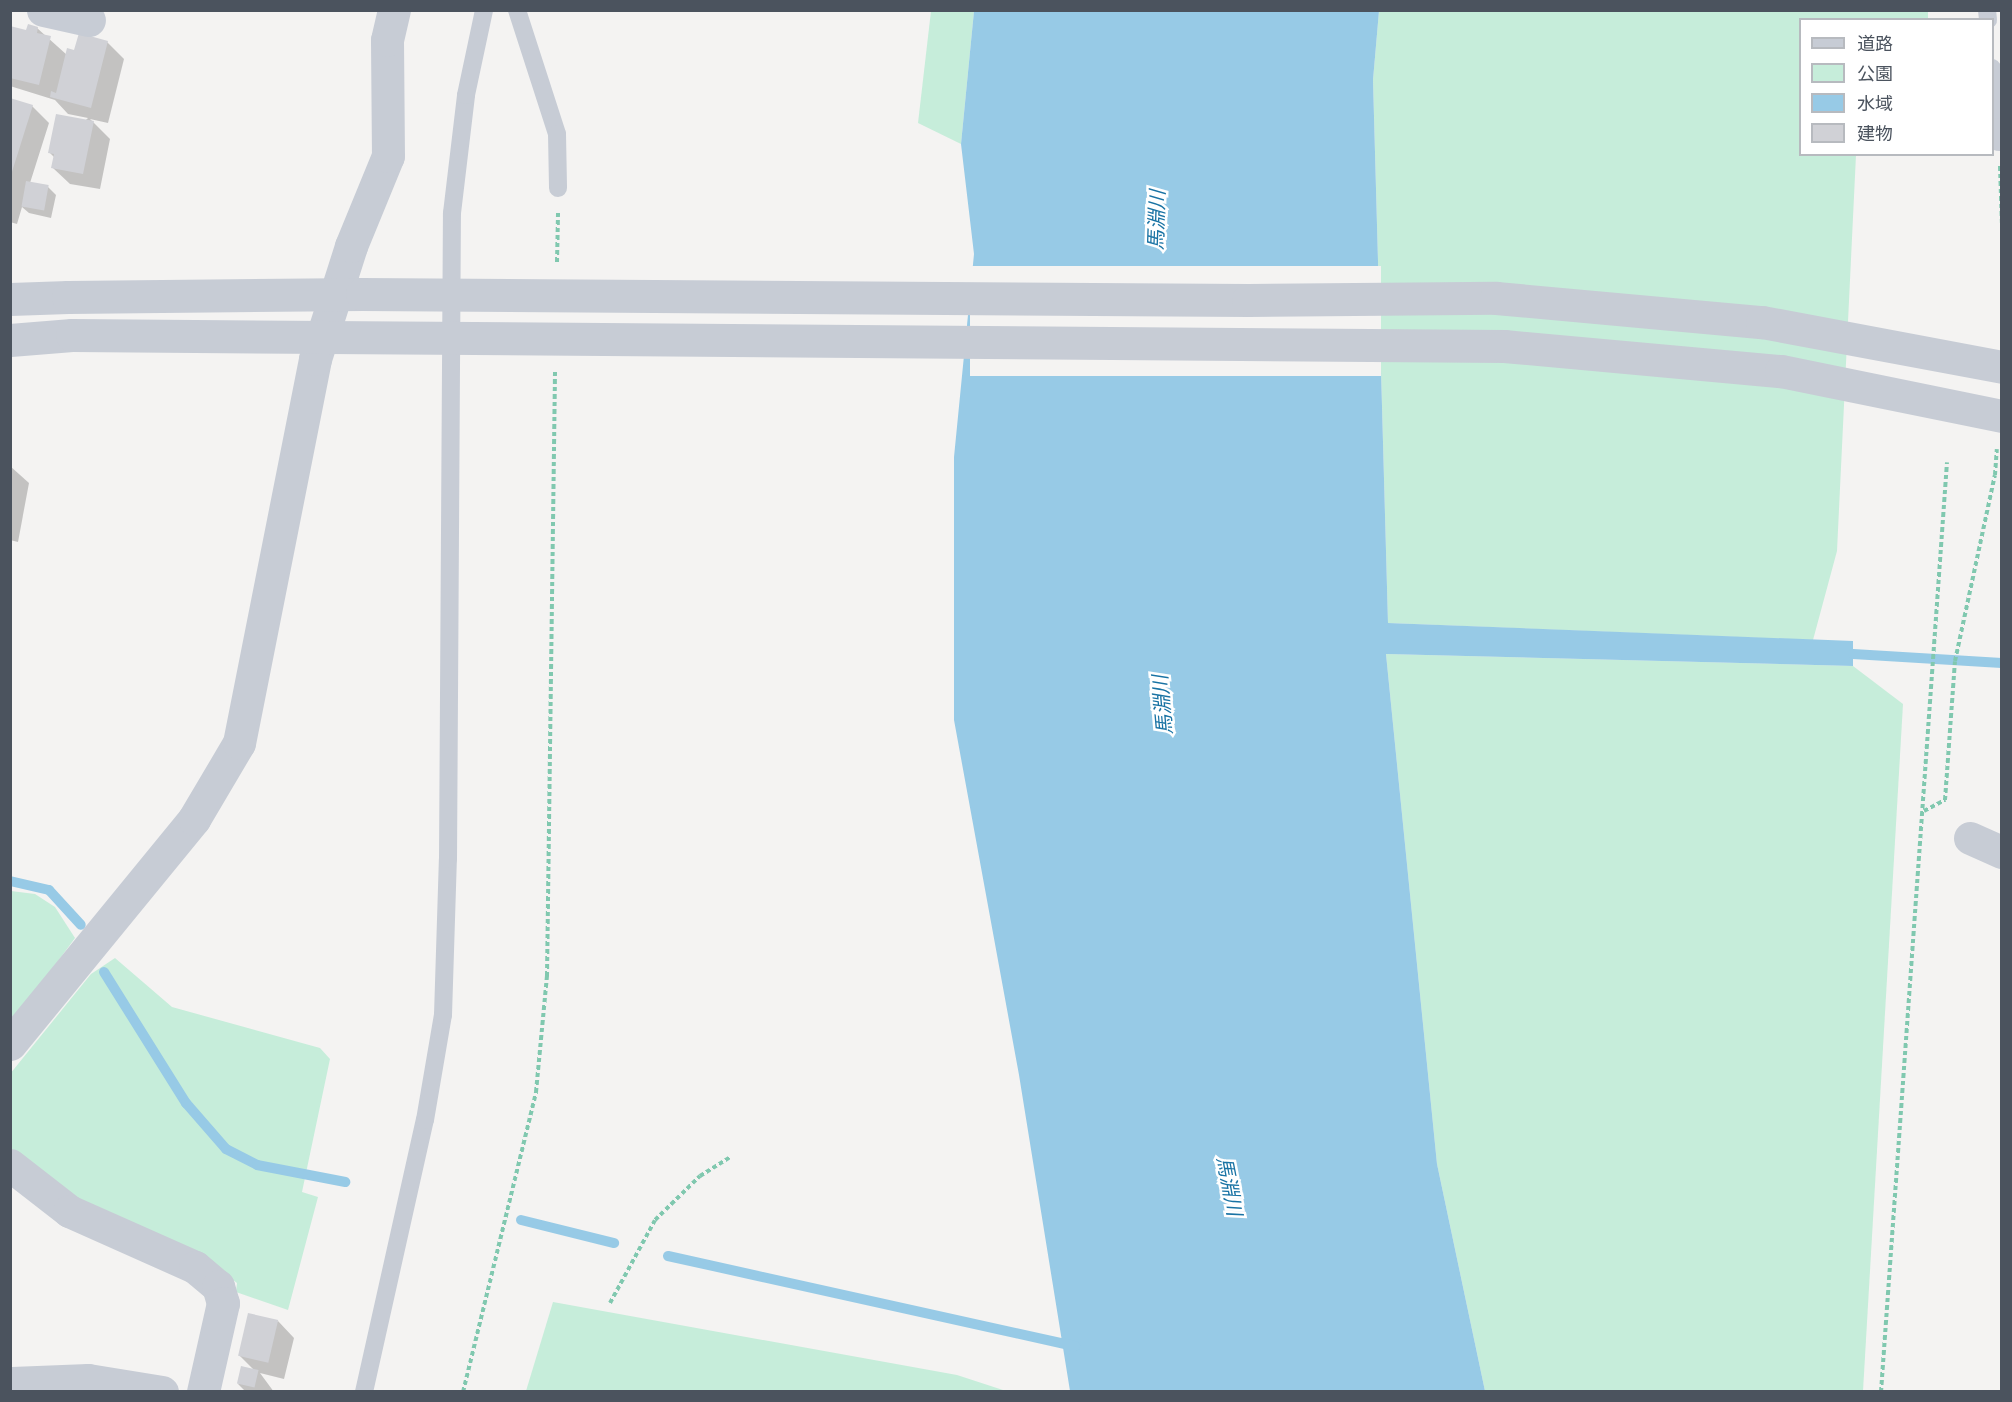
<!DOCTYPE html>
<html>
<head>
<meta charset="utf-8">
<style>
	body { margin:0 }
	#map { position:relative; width:2012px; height:1402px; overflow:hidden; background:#f4f3f2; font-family:"Titillium Web","Noto Sans JP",sans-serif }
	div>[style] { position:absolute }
	.green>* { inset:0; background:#c6edda }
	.water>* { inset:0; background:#97cae6 }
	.pier>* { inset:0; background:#f4f3f2; transform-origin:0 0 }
	.shadow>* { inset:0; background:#0003 }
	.stream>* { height:10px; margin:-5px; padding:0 5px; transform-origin:5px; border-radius:5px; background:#97cae6 }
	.building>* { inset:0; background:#d0d1d6; transform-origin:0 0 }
	.path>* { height:4px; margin-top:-2px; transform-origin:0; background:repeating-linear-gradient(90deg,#80c8af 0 4.5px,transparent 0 7.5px) }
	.service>* { height:18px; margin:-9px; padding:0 9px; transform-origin:9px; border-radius:9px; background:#c7ccd5 }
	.minor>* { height:33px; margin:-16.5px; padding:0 16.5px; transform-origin:16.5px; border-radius:16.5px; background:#c7ccd5 }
	.tertiary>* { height:33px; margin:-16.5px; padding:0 16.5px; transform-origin:16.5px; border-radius:16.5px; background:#c7ccd5 }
	.tertiary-bridge>* { height:33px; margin:-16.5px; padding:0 16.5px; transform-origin:16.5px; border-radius:16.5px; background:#c7ccd5 }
	span { translate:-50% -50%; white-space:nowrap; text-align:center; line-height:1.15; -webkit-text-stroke:5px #fff; paint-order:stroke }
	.water-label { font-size:20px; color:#1973a4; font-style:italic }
	.frame { position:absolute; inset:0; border:12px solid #4b535e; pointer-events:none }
	.legend { position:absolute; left:1799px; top:18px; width:195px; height:138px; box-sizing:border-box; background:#fff; border:2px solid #b7babf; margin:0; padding:8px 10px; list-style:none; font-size:18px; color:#4b535e }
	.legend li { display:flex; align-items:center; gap:12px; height:30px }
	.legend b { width:30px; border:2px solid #b7babf }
</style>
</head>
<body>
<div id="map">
	<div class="green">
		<div style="clip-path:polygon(931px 11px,974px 11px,961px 144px,918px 123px)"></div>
		<div style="clip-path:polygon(1379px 11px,1928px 11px,1928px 19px,1800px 20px,1800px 154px,1856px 155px,1837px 551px,1813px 640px,1388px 623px,1373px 80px)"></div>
		<div style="clip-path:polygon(1386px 654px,1853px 666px,1903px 704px,1863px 1391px,1485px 1391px,1437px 1164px)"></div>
		<div style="clip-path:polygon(11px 891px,35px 894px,55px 907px,75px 938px,11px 1025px)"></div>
		<div style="clip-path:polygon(115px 958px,172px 1007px,320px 1048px,330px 1059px,302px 1192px,318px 1197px,288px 1310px,236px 1292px,237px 1283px,204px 1258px,69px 1201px,11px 1155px,10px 1074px,91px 974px)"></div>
		<div style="clip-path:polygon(553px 1302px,957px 1375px,1006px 1391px,526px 1391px)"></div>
	</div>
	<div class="water">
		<div style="clip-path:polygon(974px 11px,1379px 11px,1373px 80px,1388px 623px,1853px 641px,1853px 666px,1386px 654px,1437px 1164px,1485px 1391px,1070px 1391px,1019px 1075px,954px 720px,954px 457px,974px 254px,961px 144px)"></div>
	</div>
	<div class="pier">
		<div style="left:970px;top:266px;width:411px;height:110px"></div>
	</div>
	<div class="shadow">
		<div style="clip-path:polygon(10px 28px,27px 32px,37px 28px,67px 55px,107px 42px,124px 59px,108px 123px,90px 119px,110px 139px,100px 189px,70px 184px,53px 168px,55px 158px,50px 153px,88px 118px,68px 114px,55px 100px,10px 86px)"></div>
		<div style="clip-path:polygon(10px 100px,32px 106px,49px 123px,30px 183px,48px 187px,56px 195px,51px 218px,29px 213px,22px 207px,17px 224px,10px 222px)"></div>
		<div style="clip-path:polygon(10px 466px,29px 483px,18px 542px,10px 540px)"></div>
		<div style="clip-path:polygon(278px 1321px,294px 1338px,284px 1379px,260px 1373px,274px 1392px,246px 1392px,238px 1384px,254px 1370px,239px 1355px)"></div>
	</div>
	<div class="stream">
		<div style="left:1853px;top:654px;width:149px;rotate:3.5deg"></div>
		<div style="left:10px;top:881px;width:40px;rotate:13deg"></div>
		<div style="left:49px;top:890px;width:47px;rotate:47.6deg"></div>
		<div style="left:104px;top:972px;width:155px;rotate:58deg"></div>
		<div style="left:186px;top:1103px;width:61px;rotate:49deg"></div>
		<div style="left:226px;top:1149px;width:35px;rotate:27deg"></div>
		<div style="left:257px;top:1165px;width:90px;rotate:10.9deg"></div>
		<div style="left:521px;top:1220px;width:96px;rotate:13.9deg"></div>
		<div style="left:668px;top:1256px;width:417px;rotate:12.5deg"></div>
	</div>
	<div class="building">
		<div style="clip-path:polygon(28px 24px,38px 27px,37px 33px,51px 36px,39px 85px,10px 78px,10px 26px,26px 30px)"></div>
		<div style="clip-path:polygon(79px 33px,108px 41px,91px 108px,50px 97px,51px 91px,56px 93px,67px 48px,74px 50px)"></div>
		<div style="clip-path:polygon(10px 98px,33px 105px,11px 175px,10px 175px)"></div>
		<div style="clip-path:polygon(56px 114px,94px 121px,83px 174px,51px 168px,54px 154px,48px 153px)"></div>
		<div style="left:26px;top:181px;width:23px;height:26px;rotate:10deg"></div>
		<div style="left:248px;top:1313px;width:31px;height:44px;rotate:13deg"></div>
		<div style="left:241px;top:1366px;width:18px;height:18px;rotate:13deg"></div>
	</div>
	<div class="path">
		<div style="left:2000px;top:166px;width:59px;rotate:88.1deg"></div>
		<div style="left:557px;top:262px;width:49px;rotate:-88.8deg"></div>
		<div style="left:1924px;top:811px;width:24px;rotate:-28deg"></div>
		<div style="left:1945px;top:800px;width:139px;rotate:-85.9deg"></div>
		<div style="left:1955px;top:661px;width:190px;rotate:-77.9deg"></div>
		<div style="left:1995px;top:475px;width:26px;rotate:-86deg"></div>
		<div style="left:610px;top:1303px;width:94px;rotate:-61.5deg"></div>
		<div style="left:655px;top:1220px;width:63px;rotate:-44.4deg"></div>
		<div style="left:700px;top:1176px;width:36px;rotate:-32deg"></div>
		<div style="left:463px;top:1392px;width:309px;rotate:-76.3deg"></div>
		<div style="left:536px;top:1092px;width:117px;rotate:-84.6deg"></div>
		<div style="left:547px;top:976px;width:604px;rotate:-89.24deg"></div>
		<div style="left:1881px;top:1392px;width:932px;rotate:-85.94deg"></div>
	</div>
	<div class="service">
		<div style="left:517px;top:10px;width:130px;rotate:72.1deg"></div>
		<div style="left:557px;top:134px;width:54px;rotate:88.9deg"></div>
		<div style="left:1987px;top:10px;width:10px;rotate:84deg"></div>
		<div style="left:1992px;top:68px;width:66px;rotate:83.9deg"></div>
		<div style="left:364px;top:1392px;width:279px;rotate:-77.4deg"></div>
		<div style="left:425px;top:1120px;width:107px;rotate:-80.3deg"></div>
		<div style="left:443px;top:1015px;width:156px;rotate:-88.2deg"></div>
		<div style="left:448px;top:859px;width:646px;rotate:-89.65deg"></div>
		<div style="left:452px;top:213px;width:119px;rotate:-83.2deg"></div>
		<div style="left:466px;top:95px;width:87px;rotate:-78deg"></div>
	</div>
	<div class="minor">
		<div style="left:43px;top:10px;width:47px;rotate:12.3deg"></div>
		<div style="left:1999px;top:134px;width:3px"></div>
		<div style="left:1970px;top:838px;width:35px;rotate:24deg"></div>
		<div style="left:10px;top:1044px;width:291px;rotate:-50.7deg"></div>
		<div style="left:194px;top:819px;width:88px;rotate:-59.4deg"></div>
		<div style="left:239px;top:743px;width:391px;rotate:-78.8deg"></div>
		<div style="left:315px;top:359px;width:119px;rotate:-72.3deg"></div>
		<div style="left:351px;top:246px;width:97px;rotate:-67.7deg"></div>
		<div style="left:388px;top:156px;width:116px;rotate:-90.5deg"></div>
		<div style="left:387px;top:40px;width:31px;rotate:-77deg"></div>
		<div style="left:10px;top:1165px;width:75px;rotate:37.9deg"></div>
		<div style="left:69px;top:1211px;width:138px;rotate:24deg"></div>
		<div style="left:195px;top:1267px;width:30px;rotate:40deg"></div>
		<div style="left:218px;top:1286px;width:18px;rotate:74deg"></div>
		<div style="left:223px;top:1303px;width:91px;rotate:102.7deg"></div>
		<div style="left:11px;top:1392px;width:9px;rotate:-84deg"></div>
		<div style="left:12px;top:1383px;width:76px;rotate:-2.3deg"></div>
		<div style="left:88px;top:1380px;width:75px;rotate:9.2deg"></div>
	</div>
	<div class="tertiary">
		<div style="left:10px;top:299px;width:58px;rotate:-2deg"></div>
		<div style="left:10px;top:340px;width:62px;rotate:-4.6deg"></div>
	</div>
	<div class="tertiary-bridge">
		<div style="left:68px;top:297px;width:294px;rotate:-0.6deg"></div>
		<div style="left:362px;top:294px;width:886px;rotate:0.39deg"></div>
		<div style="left:1248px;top:300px;width:248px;rotate:-0.5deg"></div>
		<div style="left:1496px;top:298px;width:267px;rotate:5.2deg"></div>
		<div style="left:1762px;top:322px;width:244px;rotate:10.6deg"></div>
		<div style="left:72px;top:335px;width:1432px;rotate:0.44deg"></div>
		<div style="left:1504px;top:346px;width:278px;rotate:5.2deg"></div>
		<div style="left:1781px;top:371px;width:226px;rotate:11.5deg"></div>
	</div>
	<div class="water-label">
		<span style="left:1156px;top:220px;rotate:-88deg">馬淵川</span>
		<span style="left:1162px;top:705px;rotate:-95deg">馬淵川</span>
		<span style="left:1230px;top:1186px;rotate:79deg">馬淵川</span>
	</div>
	<div class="frame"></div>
	<ul class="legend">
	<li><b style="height:8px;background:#c7ccd5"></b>道路</li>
	<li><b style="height:16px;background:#c6edda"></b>公園</li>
	<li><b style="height:16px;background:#97cae6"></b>水域</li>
	<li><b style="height:16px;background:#d0d1d6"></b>建物</li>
	</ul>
</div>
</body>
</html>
